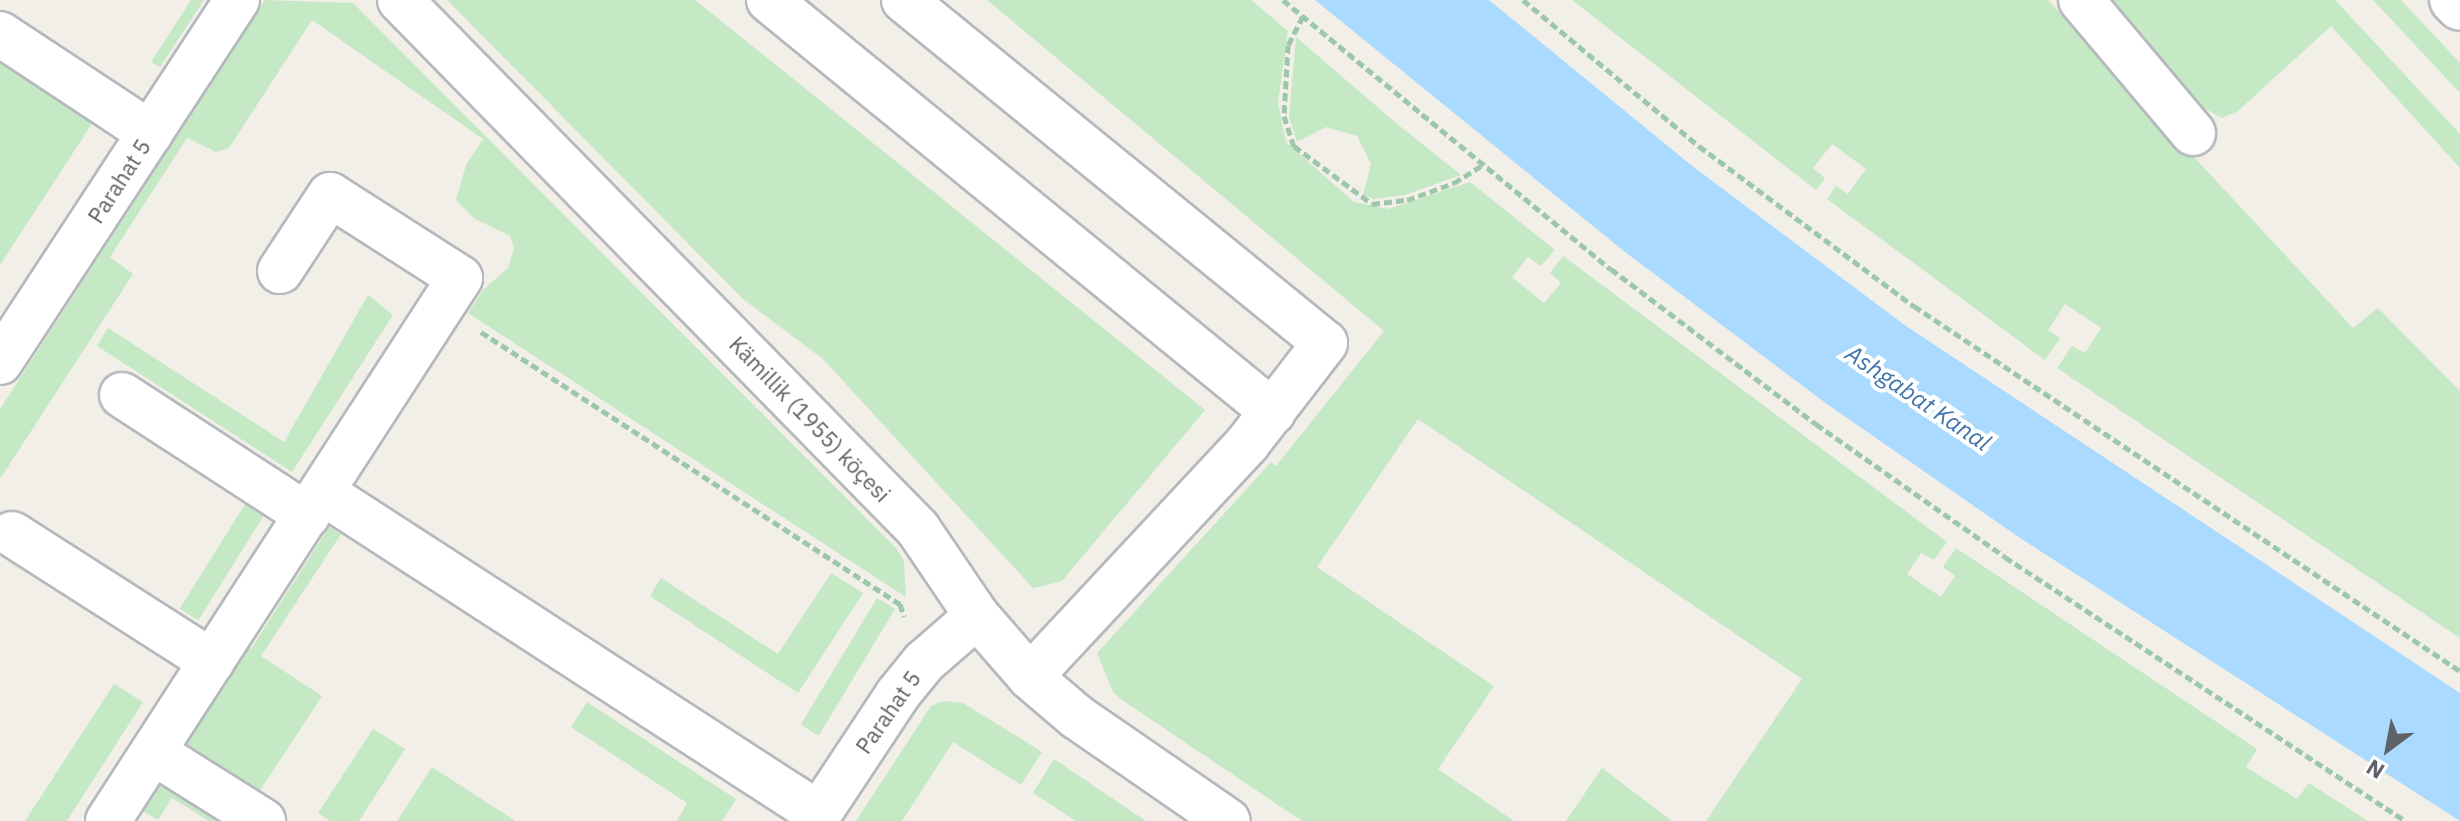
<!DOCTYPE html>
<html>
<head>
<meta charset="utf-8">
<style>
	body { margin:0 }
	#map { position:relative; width:2460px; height:821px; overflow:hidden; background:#f1efe8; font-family:"IBM Plex Sans",sans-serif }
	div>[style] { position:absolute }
	.green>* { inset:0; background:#c5e8c5; transform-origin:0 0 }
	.water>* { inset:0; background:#aadaff }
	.path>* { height:5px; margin-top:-2.5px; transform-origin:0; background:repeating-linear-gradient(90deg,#9cc7a9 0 8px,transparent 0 12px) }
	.roads { filter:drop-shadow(2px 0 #b5b8bc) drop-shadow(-2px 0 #b5b8bc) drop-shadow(0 2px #b5b8bc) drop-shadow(0 -2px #b5b8bc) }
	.minor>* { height:44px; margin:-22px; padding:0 22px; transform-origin:22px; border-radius:22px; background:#fff }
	span { translate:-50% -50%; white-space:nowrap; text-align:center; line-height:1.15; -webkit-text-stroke:8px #fff; paint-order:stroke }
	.street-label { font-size:22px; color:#5f6368 }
	.water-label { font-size:24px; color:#4174aa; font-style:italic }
	.north { position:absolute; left:2348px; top:709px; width:80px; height:80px; -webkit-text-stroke:6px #fff; paint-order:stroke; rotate:212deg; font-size:22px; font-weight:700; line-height:32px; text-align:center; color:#5f6368 }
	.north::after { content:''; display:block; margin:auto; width:28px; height:36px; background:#5f6368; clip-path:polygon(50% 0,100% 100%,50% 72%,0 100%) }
</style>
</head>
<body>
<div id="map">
	<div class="green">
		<div style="clip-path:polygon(191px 0,204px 0,160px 67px,151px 62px)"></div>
		<div style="clip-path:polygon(265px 0,353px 3px,896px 548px,904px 561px,906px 597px,468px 313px,483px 290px,508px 268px,514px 248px,510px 236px,475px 219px,456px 200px,466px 165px,483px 139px,312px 20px,229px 148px,216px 152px,187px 138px,110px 257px,133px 274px,0 479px,0 409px)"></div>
		<div style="clip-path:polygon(447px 0,695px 0,1205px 410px,1062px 581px,1033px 588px,823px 359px,743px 299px)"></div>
		<div style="clip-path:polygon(987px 0,1251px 0,1288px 31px,1278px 103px,1286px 142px,1354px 202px,1388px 209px,1470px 182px,1555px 250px,1541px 266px,1528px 257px,1512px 277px,1544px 303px,1561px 283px,1550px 273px,1563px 256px,1947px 542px,1934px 560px,1921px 553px,1907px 574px,1941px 597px,1955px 576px,1943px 567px,1956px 548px,2257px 749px,2246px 767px,2297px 799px,2309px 783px,2368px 821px,1706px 821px,1802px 679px,1418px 419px,1317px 567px,1494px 686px,1438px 769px,1514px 821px,1302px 821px,1122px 700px,1113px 692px,1097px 653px,1271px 462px,1276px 466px,1384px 331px)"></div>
		<div style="clip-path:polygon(1572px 0,2048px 0,2353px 328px,2378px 308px,2460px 391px,2460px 638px,2057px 368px,2072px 346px,2085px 353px,2101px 328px,2065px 304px,2048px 330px,2060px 338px,2045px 360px,1827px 199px,1836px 186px,1848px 194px,1866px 169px,1832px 144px,1813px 168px,1825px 178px,1816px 190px)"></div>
		<div style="clip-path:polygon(2104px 0,2335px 0,2460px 134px,2460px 168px,2331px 26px,2238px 111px,2222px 118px,2189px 100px)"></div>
		<div style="clip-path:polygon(2373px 0,2401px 0,2460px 63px,2460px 93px)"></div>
		<div style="clip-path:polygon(1296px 37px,1396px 123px,1461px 175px,1405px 195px,1374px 199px,1363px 195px,1371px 164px,1357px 136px,1326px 127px,1297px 142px,1289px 117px)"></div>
		<div style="clip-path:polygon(0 58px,95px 119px,0 265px)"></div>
		<div style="clip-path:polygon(368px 295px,393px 315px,292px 472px,97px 346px,108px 328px,284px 442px)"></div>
		<div style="left:247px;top:501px;width:22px;height:127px;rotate:32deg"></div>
		<div style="clip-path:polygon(329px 527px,341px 534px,261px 656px,322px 696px,259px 792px,182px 742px,244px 645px,251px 649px)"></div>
		<div style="clip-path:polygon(831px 573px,863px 593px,798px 693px,650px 596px,661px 578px,778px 654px)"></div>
		<div style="left:877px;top:598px;width:21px;height:148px;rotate:31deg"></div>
		<div style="clip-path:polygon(114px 684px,143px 702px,67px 821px,25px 821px)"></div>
		<div style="clip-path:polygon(943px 701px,963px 703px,1042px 752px,1021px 785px,953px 742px,902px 821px,856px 821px,931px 706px)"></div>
		<div style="clip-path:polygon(587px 702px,736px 799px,722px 821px,677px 821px,687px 803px,571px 727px)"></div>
		<div style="clip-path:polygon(373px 729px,405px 749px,359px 821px,330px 821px,318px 813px)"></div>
		<div style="clip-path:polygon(1054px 759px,1146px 821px,1076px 821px,1033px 793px)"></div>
		<div style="clip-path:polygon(432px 767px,514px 820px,514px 821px,397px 821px)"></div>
		<div style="clip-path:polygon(1602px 768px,1672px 821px,1566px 821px)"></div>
		<div style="clip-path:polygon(160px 779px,227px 821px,209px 821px,172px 798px,158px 820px,141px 810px)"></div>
	</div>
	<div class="water">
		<div style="clip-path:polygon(1315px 0,1489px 0,1691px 165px,1906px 326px,2460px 693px,2460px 821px,2020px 538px,1827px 404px,1625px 252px)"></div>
	</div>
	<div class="path">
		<div style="left:1283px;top:0;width:424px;rotate:39.4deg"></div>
		<div style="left:1611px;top:269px;width:257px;rotate:37.1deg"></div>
		<div style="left:1816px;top:424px;width:231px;rotate:35.1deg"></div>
		<div style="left:2005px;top:557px;width:479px;rotate:33.4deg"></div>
		<div style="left:1523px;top:0;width:229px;rotate:39.7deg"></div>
		<div style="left:1699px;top:146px;width:268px;rotate:36.7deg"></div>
		<div style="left:1914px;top:306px;width:657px;rotate:33.76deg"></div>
		<div style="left:1303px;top:16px;width:33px;rotate:117deg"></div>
		<div style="left:1288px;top:45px;width:71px;rotate:93.2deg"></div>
		<div style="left:1284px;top:116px;width:32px;rotate:72deg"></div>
		<div style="left:1294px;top:146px;width:97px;rotate:36.6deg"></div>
		<div style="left:1372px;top:204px;width:35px;rotate:-7deg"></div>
		<div style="left:1407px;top:200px;width:50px;rotate:-19.9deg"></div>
		<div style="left:1454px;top:183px;width:34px;rotate:-32deg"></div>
		<div style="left:481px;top:332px;width:500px;rotate:33deg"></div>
		<div style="left:900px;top:604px;width:13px;rotate:72deg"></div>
	</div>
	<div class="roads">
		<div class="minor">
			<div style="left:400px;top:0;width:740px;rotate:45.6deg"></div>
			<div style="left:918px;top:529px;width:105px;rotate:55.9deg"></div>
			<div style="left:977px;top:616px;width:81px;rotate:49deg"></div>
			<div style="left:1030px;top:677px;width:62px;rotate:40.4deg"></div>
			<div style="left:1077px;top:717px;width:183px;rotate:34.6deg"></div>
			<div style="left:769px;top:0;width:651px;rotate:39.26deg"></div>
			<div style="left:904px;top:0;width:543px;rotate:39.17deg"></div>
			<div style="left:1325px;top:343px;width:128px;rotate:127.7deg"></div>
			<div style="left:1247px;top:444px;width:318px;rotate:133deg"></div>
			<div style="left:2081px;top:0;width:174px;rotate:49.9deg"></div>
			<div style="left:2452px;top:0;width:11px;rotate:45deg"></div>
			<div style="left:0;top:34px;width:180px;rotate:33.4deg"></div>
			<div style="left:0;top:362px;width:433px;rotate:-56.8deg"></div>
			<div style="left:122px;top:395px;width:221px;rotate:33deg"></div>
			<div style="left:322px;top:492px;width:592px;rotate:32.94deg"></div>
			<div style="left:12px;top:534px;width:237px;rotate:32.6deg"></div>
			<div style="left:153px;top:752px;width:130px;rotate:32.1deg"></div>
			<div style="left:108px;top:821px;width:647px;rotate:-57.05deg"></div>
			<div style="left:460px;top:278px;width:154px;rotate:-147.4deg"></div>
			<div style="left:330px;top:195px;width:91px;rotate:123.3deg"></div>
			<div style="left:814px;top:821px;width:152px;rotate:-56.5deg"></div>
			<div style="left:898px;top:694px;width:41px;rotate:-50.9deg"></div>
			<div style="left:924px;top:662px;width:70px;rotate:-41deg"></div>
		</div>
	</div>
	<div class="street-label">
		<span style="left:119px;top:181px;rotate:-57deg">Parahat 5</span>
		<span style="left:810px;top:419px;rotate:46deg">Kämillik (1955) köçesi</span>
		<span style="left:888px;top:712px;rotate:-55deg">Parahat 5</span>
	</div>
	<div class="water-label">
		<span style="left:1918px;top:398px;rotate:34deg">Ashgabat Kanal</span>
	</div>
	<div class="north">N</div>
</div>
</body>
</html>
